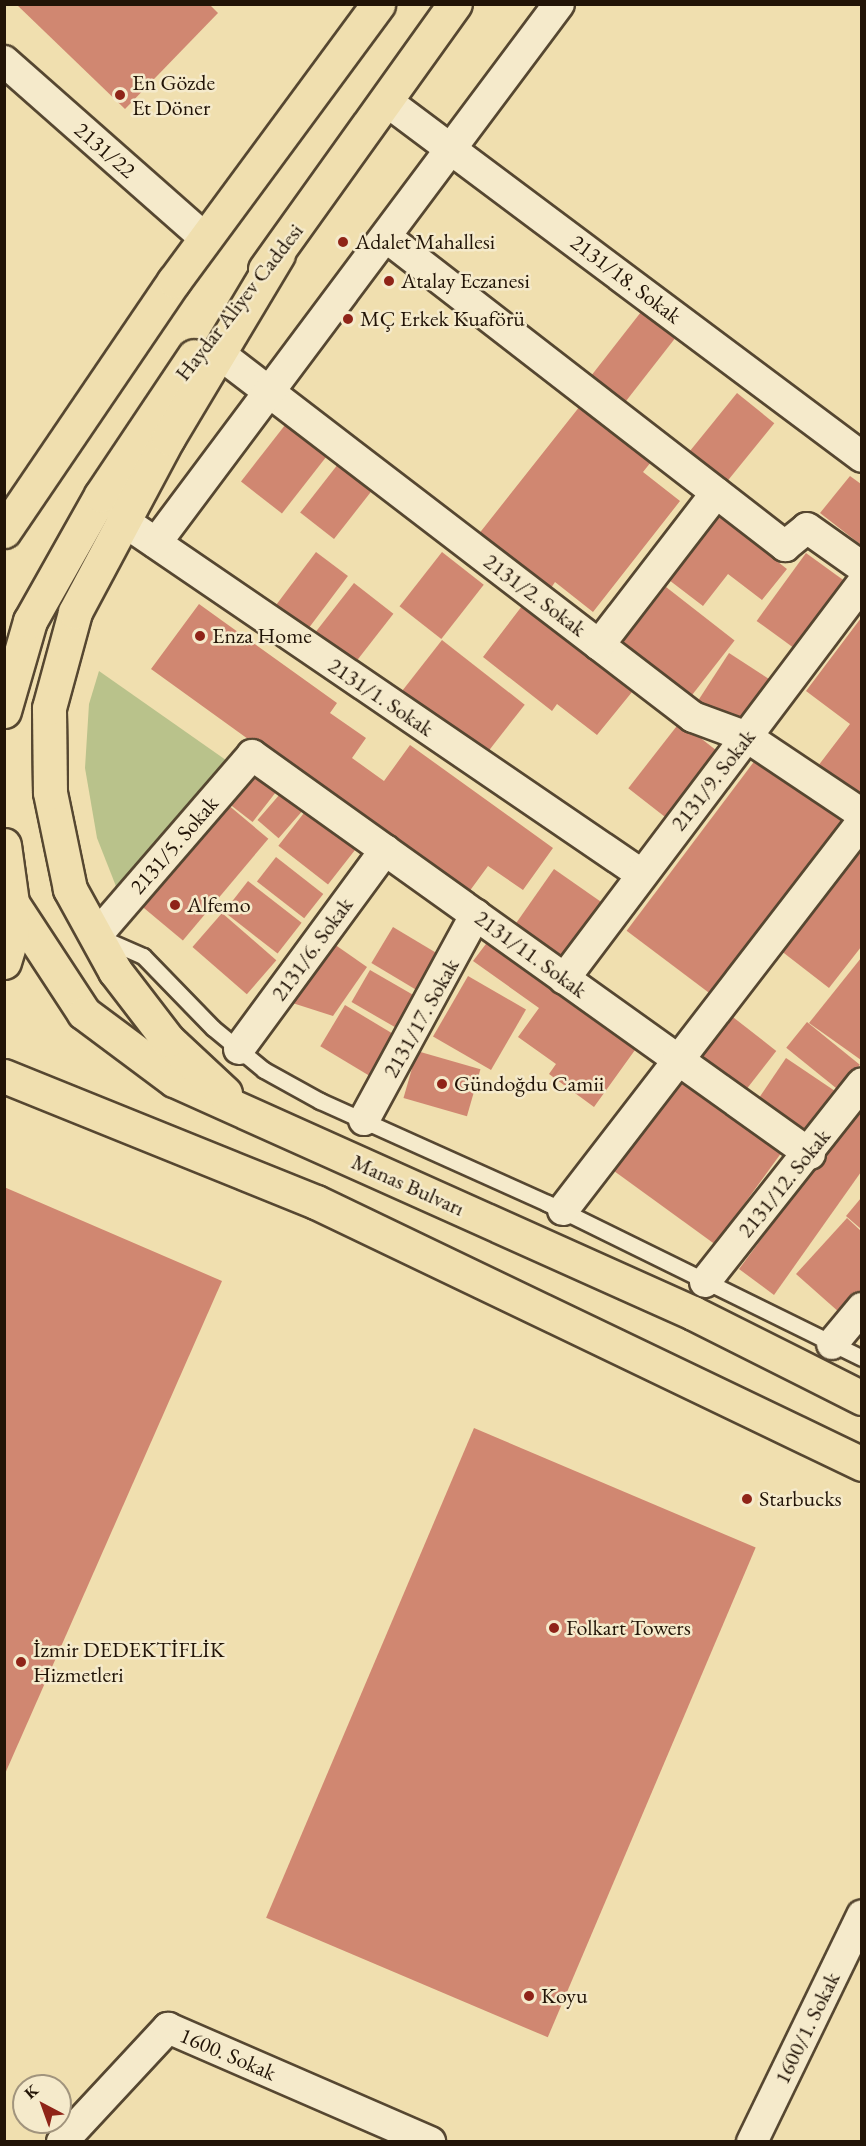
<!DOCTYPE html>
<html>
<head>
<meta charset="utf-8">
<style>
	body { margin:0 }
	#map { position:relative; width:866px; height:2146px; overflow:hidden; background:#f0dfaf; font-family:"EB Garamond",serif }
	div>[style] { position:absolute }
	.green>* { inset:0; background:#b9c28b }
	.building>* { inset:0; background:#d08771; transform-origin:0 0 }
	.roads { filter:drop-shadow(2px 0 #564731) drop-shadow(-2px 0 #564731) drop-shadow(0 2px #564731) drop-shadow(0 -2px #564731) }
	.lane>* { height:15px; margin:-7.5px; padding:0 7.5px; transform-origin:7.5px; border-radius:7.5px; background:#f5eacb }
	.street>* { height:30px; margin:-15px; padding:0 15px; transform-origin:15px; border-radius:15px; background:#f5eacb }
	.primary>* { height:33px; margin:-16.5px; padding:0 16.5px; transform-origin:16.5px; border-radius:16.5px; background:#f0dfaf }
	.dots>* { width:16px; height:16px; translate:-50% -50%; box-sizing:border-box; border:3px solid #f5eacb; border-radius:50% }
	span { translate:-50% -50%; white-space:nowrap; text-align:center; line-height:1.15; -webkit-text-stroke:5px #f5eacb; paint-order:stroke }
	.poi-label { font-size:22px; color:#221407 }
	.left { translate:0 -50%; text-align:left }
	.street-label { font-size:22px; color:#221407 }
	.frame { position:absolute; inset:0; border:6px solid #221407; pointer-events:none }
	.north { position:absolute; left:12px; top:2074px; width:60px; height:60px; box-sizing:border-box; background:#f5eacb; border:2px solid #a1947d; border-radius:50%; rotate:319deg; font-size:16px; font-weight:700; line-height:24px; text-align:center; color:#221407 }
	.north::after { content:''; display:block; margin:auto; width:21px; height:27px; background:#8f2418; clip-path:polygon(50% 0,100% 100%,50% 72%,0 100%) }
</style>
</head>
<body>
<div id="map">
	<div class="green">
		<div style="clip-path:polygon(99px 671px,233px 765px,121px 899px,97px 838px,85px 768px,89px 704px)"></div>
	</div>
	<div class="building">
		<div style="clip-path:polygon(16px 4px,209px 4px,218px 13px,125px 109px)"></div>
		<div style="left:641px;top:312px;width:43px;height:86px;rotate:38deg"></div>
		<div style="left:737px;top:393px;width:48px;height:87px;rotate:39deg"></div>
		<div style="clip-path:polygon(580px 406px,651px 462px,643px 472px,680px 501px,593px 612px,555px 582px,549px 591px,478px 535px)"></div>
		<div style="left:289px;top:420px;width:52px;height:78px;rotate:38deg"></div>
		<div style="left:342px;top:459px;width:43px;height:68px;rotate:38deg"></div>
		<div style="clip-path:polygon(850px 476px,861px 484px,861px 545px,820px 513px)"></div>
		<div style="clip-path:polygon(719px 516px,787px 569px,762px 600px,728px 574px,703px 606px,669px 580px)"></div>
		<div style="left:316px;top:552px;width:40px;height:71px;rotate:37deg"></div>
		<div style="left:442px;top:552px;width:53px;height:69px;rotate:38deg"></div>
		<div style="left:806px;top:553px;width:52px;height:84px;rotate:36deg"></div>
		<div style="left:354px;top:583px;width:50px;height:69px;rotate:38deg"></div>
		<div style="left:666px;top:587px;width:87px;height:76px;rotate:38deg"></div>
		<div style="clip-path:polygon(199px 604px,337px 703px,330px 713px,366px 738px,352px 758px,384px 781px,410px 745px,553px 848px,523px 890px,488px 866px,466px 896px,151px 669px)"></div>
		<div style="clip-path:polygon(522px 606px,632px 692px,597px 735px,557px 704px,552px 711px,483px 657px)"></div>
		<div style="clip-path:polygon(861px 618px,861px 799px,818px 766px,850px 724px,806px 691px)"></div>
		<div style="left:442px;top:640px;width:105px;height:68px;rotate:38deg"></div>
		<div style="left:729px;top:653px;width:51px;height:56px;rotate:33deg"></div>
		<div style="left:680px;top:722px;width:50px;height:84px;rotate:38deg"></div>
		<div style="left:759px;top:755px;width:111px;height:220px;rotate:37deg"></div>
		<div style="left:258px;top:768px;width:29px;height:46px;rotate:38deg"></div>
		<div style="left:287px;top:786px;width:28px;height:45px;rotate:41deg"></div>
		<div style="left:227px;top:804px;width:54px;height:133px;rotate:40deg"></div>
		<div style="left:311px;top:804px;width:63px;height:53px;rotate:38deg"></div>
		<div style="clip-path:polygon(861px 845px,861px 947px,829px 988px,780px 950px)"></div>
		<div style="left:276px;top:857px;width:60px;height:31px;rotate:38deg"></div>
		<div style="left:554px;top:869px;width:62px;height:68px;rotate:35deg"></div>
		<div style="left:248px;top:881px;width:68px;height:39px;rotate:38deg"></div>
		<div style="left:222px;top:913px;width:72px;height:45px;rotate:41deg"></div>
		<div style="left:393px;top:927px;width:58px;height:42px;rotate:31deg"></div>
		<div style="clip-path:polygon(492px 936px,557px 983px,551px 990px,635px 1050px,594px 1107px,549px 1074px,556px 1064px,518px 1037px,539px 1008px,473px 961px)"></div>
		<div style="clip-path:polygon(324px 937px,367px 967px,333px 1016px,280px 999px)"></div>
		<div style="clip-path:polygon(861px 958px,861px 1060px,809px 1023px)"></div>
		<div style="left:370px;top:970px;width:59px;height:37px;rotate:30deg"></div>
		<div style="left:468px;top:976px;width:67px;height:70px;rotate:30deg"></div>
		<div style="left:345px;top:1005px;width:66px;height:48px;rotate:31deg"></div>
		<div style="left:729px;top:1014px;width:60px;height:58px;rotate:38deg"></div>
		<div style="left:807px;top:1022px;width:68px;height:33px;rotate:39deg"></div>
		<div style="left:417px;top:1051px;width:66px;height:49px;rotate:16deg"></div>
		<div style="left:786px;top:1058px;width:60px;height:58px;rotate:34deg"></div>
		<div style="left:677px;top:1077px;width:129px;height:113px;rotate:36deg"></div>
		<div style="clip-path:polygon(861px 1105px,861px 1172px,774px 1295px,739px 1269px)"></div>
		<div style="clip-path:polygon(4px 1187px,222px 1281px,4px 1776px)"></div>
		<div style="clip-path:polygon(861px 1198px,861px 1229px,846px 1216px)"></div>
		<div style="clip-path:polygon(847px 1218px,861px 1231px,861px 1290px,840px 1313px,796px 1274px)"></div>
		<div style="left:474px;top:1428px;width:306px;height:532px;rotate:23deg"></div>
	</div>
	<div class="roads">
		<div class="lane">
			<div style="left:102px;top:938px;width:45px;rotate:23.7deg"></div>
			<div style="left:143px;top:956px;width:100px;rotate:45.8deg"></div>
			<div style="left:213px;top:1028px;width:66px;rotate:39.5deg"></div>
			<div style="left:264px;top:1070px;width:64px;rotate:29deg"></div>
			<div style="left:320px;top:1101px;width:249px;rotate:24.2deg"></div>
			<div style="left:547px;top:1203px;width:351px;rotate:26.2deg"></div>
		</div>
		<div class="street">
			<div style="left:4px;top:61px;width:268px;rotate:41.4deg"></div>
			<div style="left:389px;top:103px;width:591px;rotate:36.81deg"></div>
			<div style="left:386px;top:237px;width:505px;rotate:37.76deg"></div>
			<div style="left:785px;top:546px;width:28px;rotate:-39deg"></div>
			<div style="left:807px;top:528px;width:67px;rotate:35.3deg"></div>
			<div style="left:221px;top:355px;width:595px;rotate:37.49deg"></div>
			<div style="left:693px;top:717px;width:58px;rotate:20.3deg"></div>
			<div style="left:747px;top:737px;width:138px;rotate:33.8deg"></div>
			<div style="left:122px;top:520px;width:628px;rotate:34.3deg"></div>
			<div style="left:156px;top:543px;width:673px;rotate:-53.22deg"></div>
			<div style="left:599px;top:645px;width:192px;rotate:-52.4deg"></div>
			<div style="left:96px;top:936px;width:239px;rotate:-49.2deg"></div>
			<div style="left:252px;top:755px;width:686px;rotate:35.57deg"></div>
			<div style="left:564px;top:979px;width:496px;rotate:-53deg"></div>
			<div style="left:239px;top:1049px;width:247px;rotate:-53.7deg"></div>
			<div style="left:364px;top:1120px;width:234px;rotate:-61.5deg"></div>
			<div style="left:563px;top:1210px;width:490px;rotate:-52.4deg"></div>
			<div style="left:705px;top:1282px;width:253px;rotate:-51.7deg"></div>
			<div style="left:832px;top:1344px;width:47px;rotate:-50.2deg"></div>
			<div style="left:62px;top:2142px;width:156px;rotate:-47.1deg"></div>
			<div style="left:168px;top:2028px;width:286px;rotate:23.5deg"></div>
			<div style="left:752px;top:2142px;width:252px;rotate:-64.1deg"></div>
		</div>
		<div class="primary">
			<div style="left:265px;top:269px;width:326px;rotate:-54.4deg"></div>
			<div style="left:4px;top:531px;width:302px;rotate:-55.8deg"></div>
			<div style="left:174px;top:281px;width:344px;rotate:-53.6deg"></div>
			<div style="left:4px;top:711px;width:94px;rotate:-73.9deg"></div>
			<div style="left:30px;top:621px;width:145px;rotate:-60.6deg"></div>
			<div style="left:101px;top:495px;width:167px;rotate:-56.2deg"></div>
			<div style="left:4px;top:845px;width:59px;rotate:82.1deg"></div>
			<div style="left:12px;top:903px;width:131px;rotate:56.8deg"></div>
			<div style="left:84px;top:1013px;width:112px;rotate:36.7deg"></div>
			<div style="left:174px;top:1080px;width:569px;rotate:24.18deg"></div>
			<div style="left:693px;top:1313px;width:189px;rotate:26.7deg"></div>
			<div style="left:4px;top:962px;width:27px;rotate:-73deg"></div>
			<div style="left:12px;top:936px;width:38px;rotate:-93deg"></div>
			<div style="left:4px;top:1076px;width:336px;rotate:22deg"></div>
			<div style="left:316px;top:1202px;width:606px;rotate:25.63deg"></div>
			<div style="left:225px;top:1093px;width:78px;rotate:-137.1deg"></div>
			<div style="left:168px;top:1040px;width:87px;rotate:-127.5deg"></div>
			<div style="left:115px;top:971px;width:94px;rotate:-118.8deg"></div>
			<div style="left:70px;top:889px;width:99px;rotate:-101.7deg"></div>
			<div style="left:50px;top:792px;width:84px;rotate:-90.7deg"></div>
			<div style="left:49px;top:708px;width:99px;rotate:-74.8deg"></div>
			<div style="left:75px;top:612px;width:197px;rotate:-61.9deg"></div>
			<div style="left:168px;top:438px;width:214px;rotate:-59.1deg"></div>
		</div>
	</div>
	<div class="dots">
		<div style="left:120px;top:95px;background:#8f2418"></div>
		<div style="left:343px;top:242px;background:#8f2418"></div>
		<div style="left:389px;top:281px;background:#8f2418"></div>
		<div style="left:348px;top:319px;background:#8f2418"></div>
		<div style="left:200px;top:636px;background:#8f2418"></div>
		<div style="left:175px;top:905px;background:#8f2418"></div>
		<div style="left:442px;top:1084px;background:#8f2418"></div>
		<div style="left:747px;top:1499px;background:#8f2418"></div>
		<div style="left:554px;top:1628px;background:#8f2418"></div>
		<div style="left:21px;top:1662px;background:#8f2418"></div>
		<div style="left:529px;top:1996px;background:#8f2418"></div>
	</div>
	<div class="poi-label">
		<span class="left" style="left:132px;top:95px">En Gözde<br>Et Döner</span>
		<span class="left" style="left:355px;top:242px">Adalet Mahallesi</span>
		<span class="left" style="left:401px;top:281px">Atalay Eczanesi</span>
		<span class="left" style="left:360px;top:319px">MÇ Erkek Kuaförü</span>
		<span class="left" style="left:212px;top:636px">Enza Home</span>
		<span class="left" style="left:187px;top:905px">Alfemo</span>
		<span class="left" style="left:454px;top:1084px">Gündoğdu Camii</span>
		<span class="left" style="left:759px;top:1499px">Starbucks</span>
		<span class="left" style="left:566px;top:1628px">Folkart Towers</span>
		<span class="left" style="left:33px;top:1662px">İzmir DEDEKTİFLİK<br>Hizmetleri</span>
		<span class="left" style="left:541px;top:1996px">Koyu</span>
	</div>
	<div class="street-label">
		<span style="left:105px;top:150px;rotate:41deg">2131/22</span>
		<span style="left:626px;top:279px;rotate:37deg">2131/18. Sokak</span>
		<span style="left:239px;top:302px;rotate:-52deg">Haydar Aliyev Caddesi</span>
		<span style="left:535px;top:595px;rotate:37deg">2131/2. Sokak</span>
		<span style="left:381px;top:697px;rotate:34deg">2131/1. Sokak</span>
		<span style="left:713px;top:780px;rotate:-52deg">2131/9. Sokak</span>
		<span style="left:174px;top:845px;rotate:-49deg">2131/5. Sokak</span>
		<span style="left:312px;top:949px;rotate:-54deg">2131/6. Sokak</span>
		<span style="left:531px;top:954px;rotate:36deg">2131/11. Sokak</span>
		<span style="left:421px;top:1018px;rotate:-61deg">2131/17. Sokak</span>
		<span style="left:784px;top:1183px;rotate:-51deg">2131/12. Sokak</span>
		<span style="left:408px;top:1185px;rotate:24deg">Manas Bulvarı</span>
		<span style="left:807px;top:2028px;rotate:-64deg">1600/1. Sokak</span>
		<span style="left:228px;top:2054px;rotate:23deg">1600. Sokak</span>
	</div>
	<div class="frame"></div>
	<div class="north">K</div>
</div>
</body>
</html>
